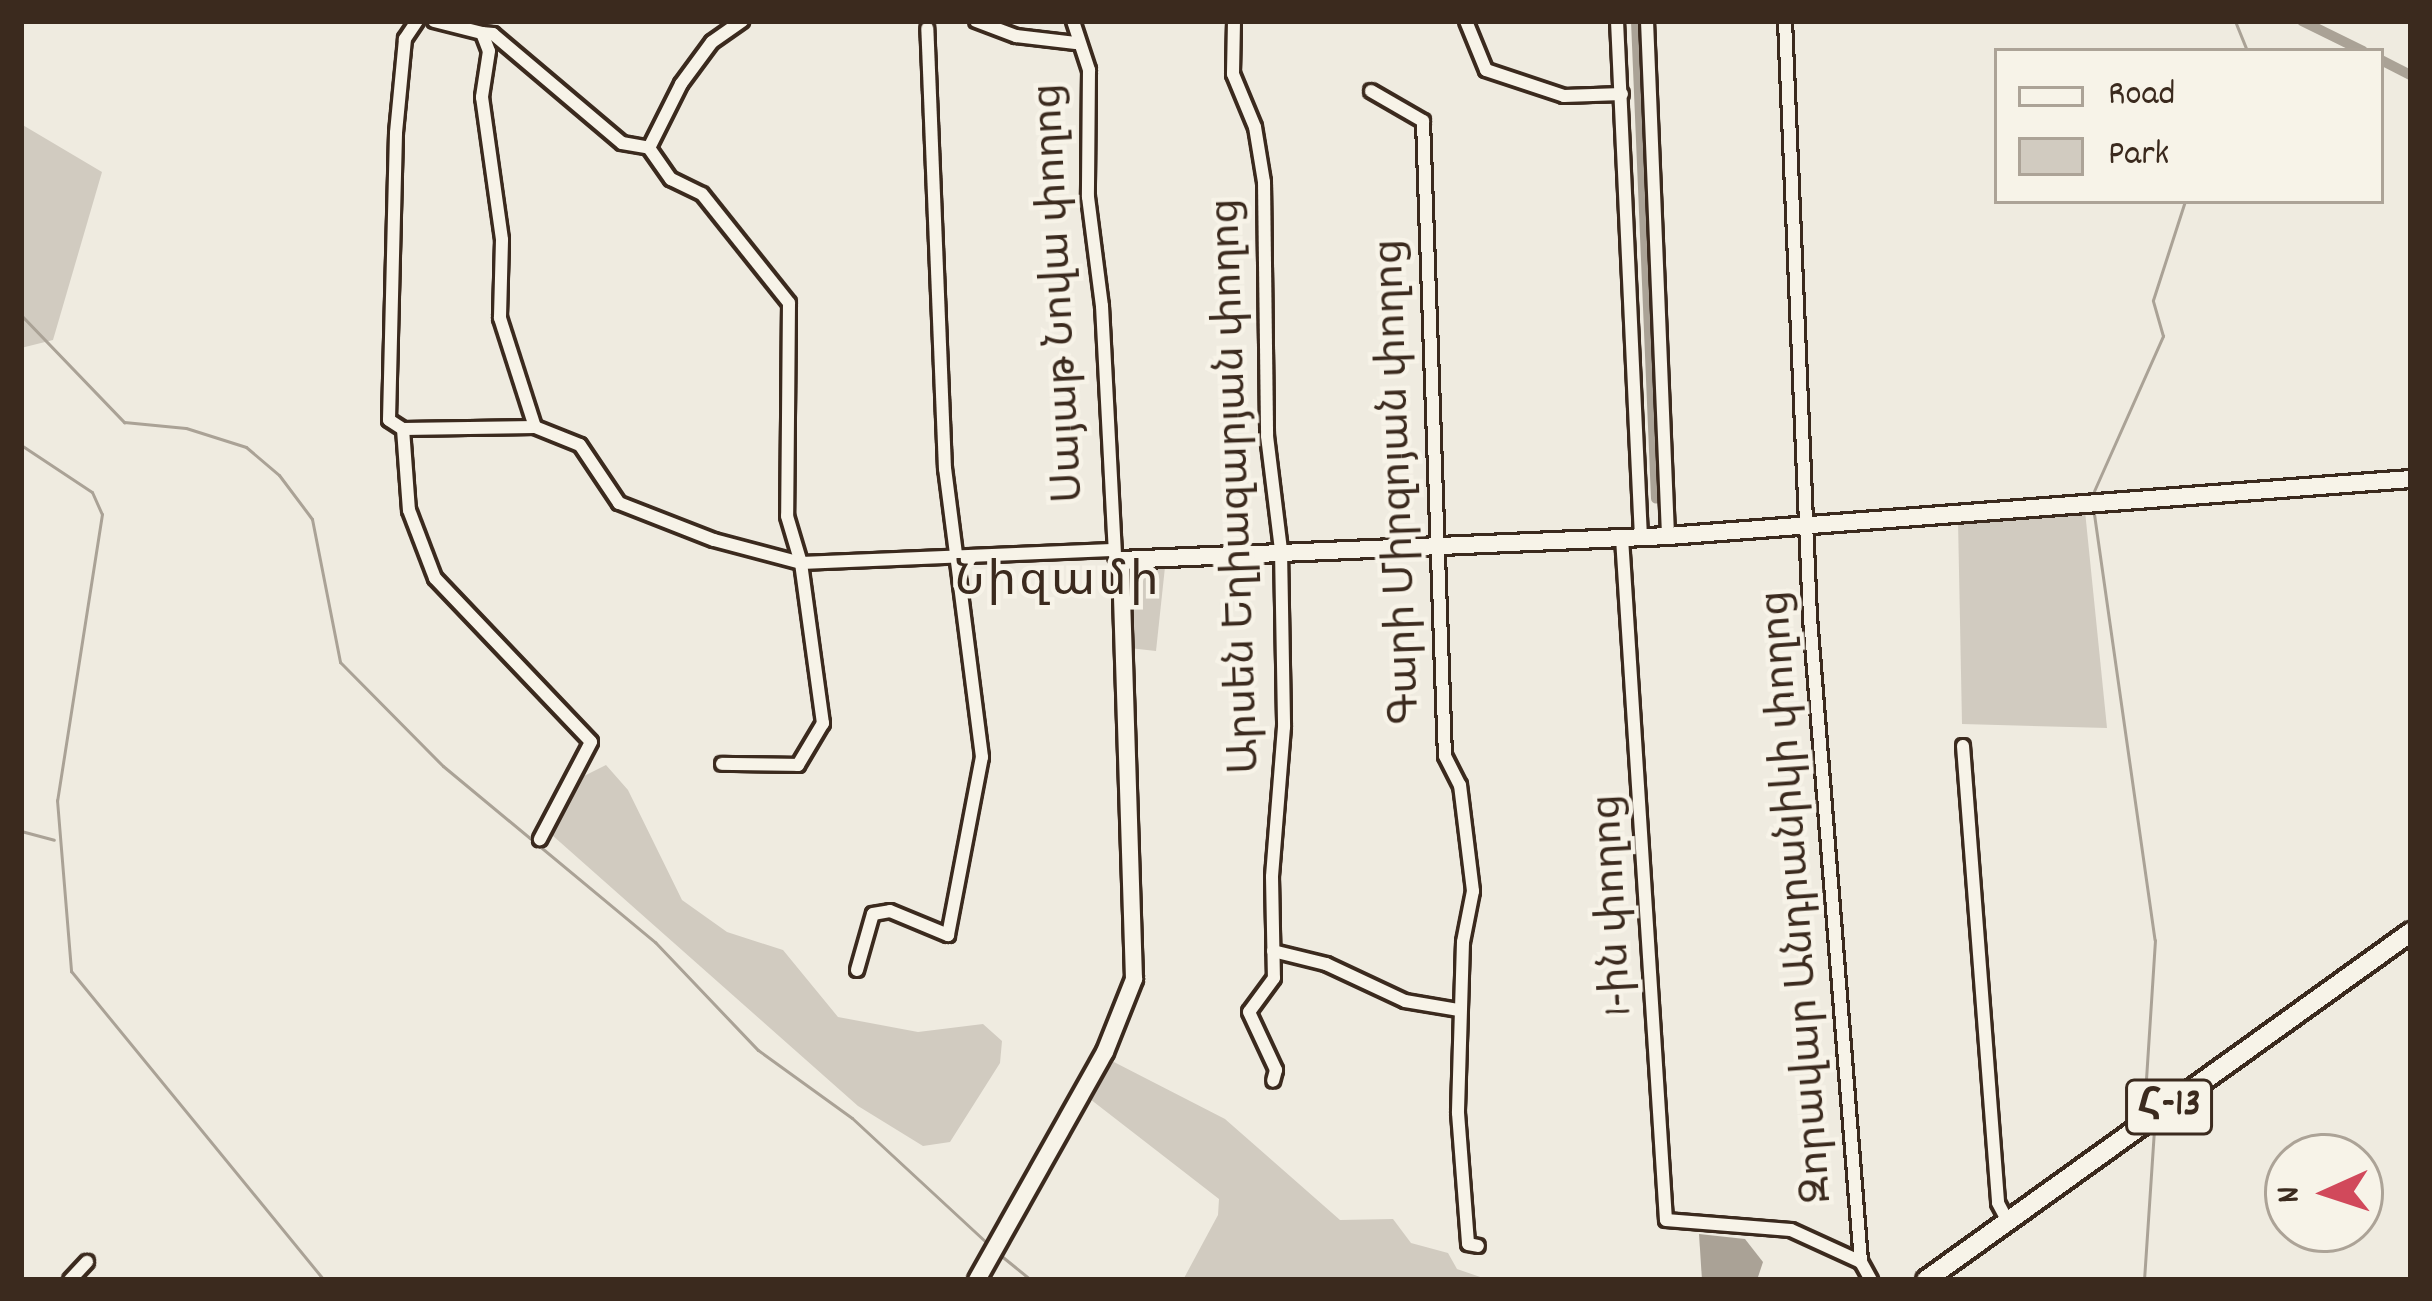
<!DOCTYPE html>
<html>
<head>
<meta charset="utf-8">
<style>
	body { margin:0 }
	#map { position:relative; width:2432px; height:1301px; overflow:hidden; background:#efebe0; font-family:Dekko,"Noto Sans Armenian",sans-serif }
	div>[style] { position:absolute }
	.green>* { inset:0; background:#d1cbc0 }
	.water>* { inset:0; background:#aaa296 }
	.stream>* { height:3px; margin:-1.5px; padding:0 1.5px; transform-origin:1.5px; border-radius:1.5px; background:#aaa296 }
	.canal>* { height:10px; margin:-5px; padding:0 5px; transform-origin:5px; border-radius:5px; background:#aaa296 }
	.roads { filter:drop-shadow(3px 0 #3b2a1e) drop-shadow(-3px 0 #3b2a1e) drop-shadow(0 3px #3b2a1e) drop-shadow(0 -3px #3b2a1e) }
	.minor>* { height:12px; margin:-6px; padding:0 6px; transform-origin:6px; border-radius:6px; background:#f7f3e8 }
	.secondary>* { height:16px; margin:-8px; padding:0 8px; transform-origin:8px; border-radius:8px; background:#f7f3e8 }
	.primary>* { height:18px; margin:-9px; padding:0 9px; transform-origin:9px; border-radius:9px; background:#f7f3e8 }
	span { translate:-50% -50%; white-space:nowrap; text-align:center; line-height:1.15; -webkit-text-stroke:9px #f7f3e8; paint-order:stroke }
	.shield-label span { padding:3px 9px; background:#f7f3e8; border:3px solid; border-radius:9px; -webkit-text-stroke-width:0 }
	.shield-label { font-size:39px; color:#3b2a1e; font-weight:700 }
	.street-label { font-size:42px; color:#3b2a1e }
	.quarter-label { font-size:48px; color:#3b2a1e; letter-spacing:3px }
	.frame { position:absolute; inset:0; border:24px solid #3b2a1e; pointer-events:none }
	.legend { position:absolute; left:1994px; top:48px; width:390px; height:156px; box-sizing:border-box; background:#f7f3e8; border:3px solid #aca397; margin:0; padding:15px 21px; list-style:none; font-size:36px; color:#3b2a1e }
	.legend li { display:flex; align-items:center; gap:24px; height:60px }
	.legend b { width:60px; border:3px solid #aca397 }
	.north { position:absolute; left:2264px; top:1133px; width:120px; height:120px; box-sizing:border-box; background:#f7f3e8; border:3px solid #aca397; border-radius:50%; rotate:267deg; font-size:33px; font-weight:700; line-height:48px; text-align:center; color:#3b2a1e }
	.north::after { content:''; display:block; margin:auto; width:42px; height:54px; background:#d1495b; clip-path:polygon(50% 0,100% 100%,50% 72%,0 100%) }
</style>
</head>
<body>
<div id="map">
	<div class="green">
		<div style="clip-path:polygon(21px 124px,102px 172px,53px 340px,21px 348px)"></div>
		<div style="clip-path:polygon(2085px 511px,2107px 728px,1962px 724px,1958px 520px)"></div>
		<div style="clip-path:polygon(1165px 567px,1156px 651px,1129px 648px,1128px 577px)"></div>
		<div style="clip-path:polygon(606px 765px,628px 790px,682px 900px,727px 932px,783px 950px,838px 1017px,918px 1032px,983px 1024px,1002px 1041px,1000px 1063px,950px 1142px,923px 1146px,858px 1106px,552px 835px,576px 780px)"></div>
		<div style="clip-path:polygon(1112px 1061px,1225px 1119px,1340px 1220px,1393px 1219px,1411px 1243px,1448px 1253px,1457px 1269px,1489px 1280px,1183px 1280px,1218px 1215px,1219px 1199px,1090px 1099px)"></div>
	</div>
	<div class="water">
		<div style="clip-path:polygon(1699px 1234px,1745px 1239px,1763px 1262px,1757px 1280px,1702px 1280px)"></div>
	</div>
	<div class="stream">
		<div style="left:2235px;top:21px;width:32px;rotate:68deg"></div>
		<div style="left:21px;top:315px;width:149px;rotate:46.1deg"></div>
		<div style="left:124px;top:422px;width:62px;rotate:5.5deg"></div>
		<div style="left:186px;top:428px;width:63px;rotate:17.6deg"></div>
		<div style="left:246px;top:447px;width:43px;rotate:40.3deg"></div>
		<div style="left:279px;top:475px;width:55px;rotate:53.1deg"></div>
		<div style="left:312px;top:519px;width:146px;rotate:78.9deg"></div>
		<div style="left:340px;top:662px;width:146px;rotate:45.3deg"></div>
		<div style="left:443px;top:766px;width:276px;rotate:39.7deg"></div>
		<div style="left:655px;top:942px;width:149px;rotate:46.4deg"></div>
		<div style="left:758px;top:1050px;width:116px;rotate:35.9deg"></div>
		<div style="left:852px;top:1118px;width:184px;rotate:42.8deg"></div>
		<div style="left:21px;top:445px;width:85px;rotate:33.5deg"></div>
		<div style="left:92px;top:492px;width:24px;rotate:66deg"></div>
		<div style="left:102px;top:514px;width:290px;rotate:98.9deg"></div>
		<div style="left:57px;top:800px;width:172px;rotate:85.3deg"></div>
		<div style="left:71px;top:971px;width:399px;rotate:50.7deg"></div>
		<div style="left:2094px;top:491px;width:170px;rotate:-66deg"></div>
		<div style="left:2163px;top:336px;width:37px;rotate:-106deg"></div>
		<div style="left:2153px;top:300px;width:104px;rotate:-72.1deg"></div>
		<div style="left:2094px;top:514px;width:430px;rotate:81.9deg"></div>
		<div style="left:2155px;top:940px;width:171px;rotate:93.7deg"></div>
		<div style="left:21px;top:831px;width:34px;rotate:15deg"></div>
		<div style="left:999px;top:1254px;width:41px;rotate:39.1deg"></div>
		<div style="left:2144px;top:1280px;width:151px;rotate:-86.2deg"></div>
	</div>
	<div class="canal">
		<div style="left:1636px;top:21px;width:478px;rotate:87.6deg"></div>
		<div style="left:2302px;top:21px;width:68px;rotate:26.2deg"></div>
		<div style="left:2381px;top:60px;width:34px;rotate:27deg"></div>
	</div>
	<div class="roads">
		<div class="minor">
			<div style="left:417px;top:21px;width:22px;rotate:124deg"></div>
			<div style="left:405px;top:39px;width:94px;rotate:95.5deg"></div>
			<div style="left:396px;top:133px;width:287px;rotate:91.4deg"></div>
			<div style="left:389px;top:420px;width:17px;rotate:33deg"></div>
			<div style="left:403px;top:429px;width:132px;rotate:-0.9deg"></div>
			<div style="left:535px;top:427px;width:48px;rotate:21.8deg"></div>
			<div style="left:580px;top:445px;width:70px;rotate:56.1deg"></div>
			<div style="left:619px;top:503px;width:102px;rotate:21.3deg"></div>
			<div style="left:714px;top:540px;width:90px;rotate:14.8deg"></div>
			<div style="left:801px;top:563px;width:311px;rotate:-2.4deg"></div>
			<div style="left:434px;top:21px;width:49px;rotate:14deg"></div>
			<div style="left:482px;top:33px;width:19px;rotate:69deg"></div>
			<div style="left:489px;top:51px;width:47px;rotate:98.7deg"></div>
			<div style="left:482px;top:97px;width:144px;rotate:82deg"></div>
			<div style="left:502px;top:240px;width:78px;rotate:91.5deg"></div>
			<div style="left:500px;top:318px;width:114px;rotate:72.2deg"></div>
			<div style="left:976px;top:21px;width:43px;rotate:20.6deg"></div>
			<div style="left:1016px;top:36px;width:60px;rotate:6.7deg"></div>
			<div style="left:1073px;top:21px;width:52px;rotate:71.9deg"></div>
			<div style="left:1089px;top:70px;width:127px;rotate:90.5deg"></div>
			<div style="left:1088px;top:197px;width:110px;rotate:82.7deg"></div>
			<div style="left:1102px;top:306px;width:251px;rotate:87deg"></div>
			<div style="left:1234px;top:21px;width:53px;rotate:91.1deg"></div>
			<div style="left:1233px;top:74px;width:57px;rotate:67.5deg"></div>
			<div style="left:1255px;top:127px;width:56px;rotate:80.7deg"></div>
			<div style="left:1264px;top:182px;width:254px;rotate:89.3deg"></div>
			<div style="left:1267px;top:436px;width:115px;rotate:83deg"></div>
			<div style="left:1281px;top:550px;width:177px;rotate:89deg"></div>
			<div style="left:1284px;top:727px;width:150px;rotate:94.6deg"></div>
			<div style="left:1272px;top:877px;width:101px;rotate:88.9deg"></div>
			<div style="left:1274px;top:978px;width:42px;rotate:126.3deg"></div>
			<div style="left:1249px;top:1012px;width:64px;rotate:65deg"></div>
			<div style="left:1276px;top:1070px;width:11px;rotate:105deg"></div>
			<div style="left:1466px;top:21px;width:53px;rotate:67.8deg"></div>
			<div style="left:1486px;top:70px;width:82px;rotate:18.4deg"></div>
			<div style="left:1564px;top:96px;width:58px;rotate:-2deg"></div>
			<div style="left:1617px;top:21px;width:517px;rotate:87.34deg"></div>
			<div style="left:1647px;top:21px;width:515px;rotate:87.66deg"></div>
			<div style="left:1785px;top:21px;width:598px;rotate:87.6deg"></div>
			<div style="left:1810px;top:618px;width:646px;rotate:85.47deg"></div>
			<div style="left:482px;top:33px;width:11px;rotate:5deg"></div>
			<div style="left:493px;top:34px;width:169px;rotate:40.2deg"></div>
			<div style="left:622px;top:143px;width:27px;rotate:10deg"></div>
			<div style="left:1371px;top:91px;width:60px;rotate:30deg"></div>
			<div style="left:1423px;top:121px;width:635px;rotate:88.02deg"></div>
			<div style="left:1445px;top:756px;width:33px;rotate:63deg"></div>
			<div style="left:1460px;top:785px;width:107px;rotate:83deg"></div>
			<div style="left:1473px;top:891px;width:52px;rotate:101.1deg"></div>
			<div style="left:1463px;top:942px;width:171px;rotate:91.7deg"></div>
			<div style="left:1458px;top:1113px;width:131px;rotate:85.6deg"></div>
			<div style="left:1468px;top:1244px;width:10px;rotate:11deg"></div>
			<div style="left:649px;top:148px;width:38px;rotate:55deg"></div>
			<div style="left:671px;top:179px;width:34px;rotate:26deg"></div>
			<div style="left:702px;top:194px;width:139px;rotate:51.4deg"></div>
			<div style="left:789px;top:303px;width:213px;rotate:90.5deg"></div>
			<div style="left:787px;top:516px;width:49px;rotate:73.4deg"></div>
			<div style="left:801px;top:563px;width:162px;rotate:82.2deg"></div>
			<div style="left:823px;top:723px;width:49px;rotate:120.8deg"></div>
			<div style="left:798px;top:765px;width:76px;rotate:-179.2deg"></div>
			<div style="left:649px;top:148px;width:72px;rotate:-63.4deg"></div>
			<div style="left:681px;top:84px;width:52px;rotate:-53.6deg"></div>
			<div style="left:712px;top:42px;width:37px;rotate:-35deg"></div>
			<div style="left:403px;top:429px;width:81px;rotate:85.8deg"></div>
			<div style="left:409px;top:510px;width:73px;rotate:69.1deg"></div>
			<div style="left:435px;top:578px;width:226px;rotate:46.4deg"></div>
			<div style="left:591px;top:742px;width:110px;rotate:117.7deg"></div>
			<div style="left:1622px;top:538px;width:683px;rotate:86.31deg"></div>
			<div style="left:1666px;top:1220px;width:125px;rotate:4.6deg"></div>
			<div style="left:1791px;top:1230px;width:77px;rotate:24.6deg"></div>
			<div style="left:1861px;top:1262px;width:21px;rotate:61deg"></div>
			<div style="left:1963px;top:746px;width:458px;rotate:85.6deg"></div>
			<div style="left:1998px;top:1203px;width:21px;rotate:62deg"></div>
			<div style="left:1273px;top:951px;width:55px;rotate:13.8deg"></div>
			<div style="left:1326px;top:964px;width:87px;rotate:25.1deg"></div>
			<div style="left:1405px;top:1001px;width:55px;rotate:9.5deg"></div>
			<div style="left:857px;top:970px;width:58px;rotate:-74.1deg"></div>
			<div style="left:873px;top:914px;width:17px;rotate:-10deg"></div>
			<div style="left:890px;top:911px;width:63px;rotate:22.5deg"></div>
			<div style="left:948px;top:935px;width:181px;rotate:-79.2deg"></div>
			<div style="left:982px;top:757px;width:290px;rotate:-97.3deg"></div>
			<div style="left:945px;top:469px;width:441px;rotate:-92.3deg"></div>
			<div style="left:70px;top:1280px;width:25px;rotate:-47deg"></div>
		</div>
		<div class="secondary">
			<div style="left:977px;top:1280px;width:261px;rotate:-60.7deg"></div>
			<div style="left:1105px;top:1052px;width:79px;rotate:-68.3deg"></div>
			<div style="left:1134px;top:979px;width:419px;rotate:-91.8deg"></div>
			<div style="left:1121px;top:560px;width:548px;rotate:-2.51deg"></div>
			<div style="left:1668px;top:536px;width:745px;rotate:-4.39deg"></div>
		</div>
		<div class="primary">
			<div style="left:1926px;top:1280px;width:597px;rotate:-35.66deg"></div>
		</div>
	</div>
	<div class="shield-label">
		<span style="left:2169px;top:1107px">Հ-13</span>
	</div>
	<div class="street-label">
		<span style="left:1062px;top:293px;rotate:-93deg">Սայաթ Նովա փողոց</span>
		<span style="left:1401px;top:482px;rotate:-92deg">Գարի Միրզոյան փողոց</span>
		<span style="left:1239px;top:486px;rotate:-92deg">Արսեն Եղիազարյան փողոց</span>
		<span style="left:1800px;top:897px;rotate:-94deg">Զորավար Անդրանիկի փողոց</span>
		<span style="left:1616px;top:905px;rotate:-93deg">1-ին փողոց</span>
	</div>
	<div class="quarter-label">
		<span style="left:1058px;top:585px">Նիզամի</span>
	</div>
	<div class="frame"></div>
	<ul class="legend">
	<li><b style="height:15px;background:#f7f3e8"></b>Road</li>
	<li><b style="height:33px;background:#d1cbc0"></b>Park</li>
	</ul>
	<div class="north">N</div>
</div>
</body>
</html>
